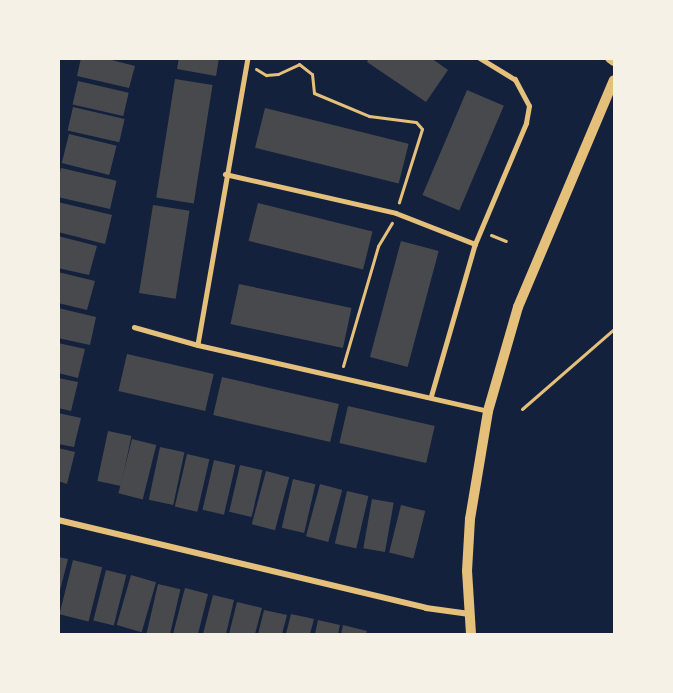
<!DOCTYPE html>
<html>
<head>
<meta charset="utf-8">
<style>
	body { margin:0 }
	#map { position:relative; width:673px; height:693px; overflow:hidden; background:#14213d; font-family:Manrope,sans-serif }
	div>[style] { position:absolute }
	.building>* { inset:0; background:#48494c; transform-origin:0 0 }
	.path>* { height:3px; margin:-1.5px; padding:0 1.5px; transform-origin:1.5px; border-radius:1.5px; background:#e5c07b }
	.service>* { height:4.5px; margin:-2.25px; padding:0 2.25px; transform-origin:2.25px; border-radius:2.25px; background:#e5c07b }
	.minor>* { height:6px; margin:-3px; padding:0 3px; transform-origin:3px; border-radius:3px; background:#e5c07b }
	.tertiary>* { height:10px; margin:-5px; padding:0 5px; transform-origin:5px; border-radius:5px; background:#e5c07b }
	span { translate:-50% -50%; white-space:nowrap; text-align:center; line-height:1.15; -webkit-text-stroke:6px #f6f1e7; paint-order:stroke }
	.frame { position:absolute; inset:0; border:60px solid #f6f1e7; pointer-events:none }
</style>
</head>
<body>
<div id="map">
	<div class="building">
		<div style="clip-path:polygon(81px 58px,104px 58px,135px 66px,129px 88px,77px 76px)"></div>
		<div style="clip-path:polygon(179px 58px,219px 58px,216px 76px,177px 69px)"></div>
		<div style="clip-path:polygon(369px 58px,431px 58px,448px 70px,426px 102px,367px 62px)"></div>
		<div style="left:175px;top:79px;width:38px;height:120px;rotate:9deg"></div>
		<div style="left:78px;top:81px;width:52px;height:24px;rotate:13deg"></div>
		<div style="left:467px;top:90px;width:40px;height:114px;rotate:23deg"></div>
		<div style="left:73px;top:107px;width:53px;height:24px;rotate:13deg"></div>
		<div style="left:265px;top:108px;width:148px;height:41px;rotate:14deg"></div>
		<div style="left:69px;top:134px;width:49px;height:30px;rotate:14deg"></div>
		<div style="left:61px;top:168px;width:57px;height:29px;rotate:13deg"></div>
		<div style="clip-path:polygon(58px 202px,112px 215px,105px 244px,58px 232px)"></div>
		<div style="left:258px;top:203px;width:118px;height:39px;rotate:14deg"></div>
		<div style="left:153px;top:205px;width:37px;height:89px;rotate:9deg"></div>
		<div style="clip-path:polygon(58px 236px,97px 246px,89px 275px,58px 268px)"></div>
		<div style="left:401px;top:241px;width:39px;height:120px;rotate:15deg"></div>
		<div style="clip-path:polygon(58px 272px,95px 281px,87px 310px,58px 303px)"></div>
		<div style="left:239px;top:284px;width:115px;height:41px;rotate:12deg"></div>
		<div style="clip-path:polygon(58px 308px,96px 317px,90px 345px,58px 338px)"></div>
		<div style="clip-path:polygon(58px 343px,85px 349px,78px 378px,58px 373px)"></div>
		<div style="left:127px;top:354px;width:89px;height:38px;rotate:13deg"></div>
		<div style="left:222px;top:377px;width:120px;height:39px;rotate:13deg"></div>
		<div style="clip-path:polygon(58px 378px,78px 382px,71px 411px,58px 408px)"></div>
		<div style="left:348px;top:406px;width:89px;height:38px;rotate:13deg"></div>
		<div style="clip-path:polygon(58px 413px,81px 418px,74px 447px,58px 444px)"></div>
		<div style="left:108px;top:431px;width:24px;height:51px;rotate:12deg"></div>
		<div style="left:132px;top:439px;width:25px;height:56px;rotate:14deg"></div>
		<div style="left:160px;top:447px;width:25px;height:54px;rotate:12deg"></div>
		<div style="clip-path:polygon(58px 448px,75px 452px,67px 484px,58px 481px)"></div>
		<div style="left:187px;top:454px;width:23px;height:54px;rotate:13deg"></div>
		<div style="left:214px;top:460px;width:22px;height:51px;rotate:13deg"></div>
		<div style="left:240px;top:465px;width:23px;height:48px;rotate:13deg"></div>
		<div style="left:266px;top:471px;width:24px;height:55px;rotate:15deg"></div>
		<div style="left:293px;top:479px;width:23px;height:50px;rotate:13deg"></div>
		<div style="left:320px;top:484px;width:23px;height:54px;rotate:15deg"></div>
		<div style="left:347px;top:491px;width:22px;height:54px;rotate:13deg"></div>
		<div style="left:372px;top:499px;width:22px;height:50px;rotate:10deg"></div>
		<div style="left:401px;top:505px;width:25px;height:49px;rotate:14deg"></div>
		<div style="clip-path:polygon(58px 557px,68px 559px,59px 594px,58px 594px)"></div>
		<div style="left:73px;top:560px;width:30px;height:56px;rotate:14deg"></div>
		<div style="left:106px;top:570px;width:21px;height:52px;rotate:14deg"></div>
		<div style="left:131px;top:575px;width:26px;height:52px;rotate:16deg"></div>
		<div style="left:158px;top:584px;width:23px;height:51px;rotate:13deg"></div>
		<div style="clip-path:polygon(185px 588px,208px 594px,198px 634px,173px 634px)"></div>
		<div style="clip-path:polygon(213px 595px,234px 600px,226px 634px,203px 634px)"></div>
		<div style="clip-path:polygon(237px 602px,262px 608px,255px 634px,229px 634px)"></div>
		<div style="clip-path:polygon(264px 610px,287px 615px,282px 634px,258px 634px)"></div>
		<div style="clip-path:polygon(291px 614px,314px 619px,310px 634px,286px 634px)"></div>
		<div style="clip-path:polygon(318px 620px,340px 625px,338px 634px,315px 634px)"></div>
		<div style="clip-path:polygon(343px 625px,367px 631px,366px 634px,341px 634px)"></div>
	</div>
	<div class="path">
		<div style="left:256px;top:69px;width:12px;rotate:31deg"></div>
		<div style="left:266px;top:75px;width:12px;rotate:-5deg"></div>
		<div style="left:278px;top:74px;width:23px;rotate:-25deg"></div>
		<div style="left:299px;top:64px;width:16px;rotate:38deg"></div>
		<div style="left:312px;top:74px;width:19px;rotate:84deg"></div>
		<div style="left:314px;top:93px;width:60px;rotate:22.7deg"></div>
		<div style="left:369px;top:116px;width:47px;rotate:7.3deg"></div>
		<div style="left:416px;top:122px;width:9px;rotate:49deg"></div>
		<div style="left:422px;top:129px;width:77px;rotate:107.5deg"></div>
		<div style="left:491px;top:235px;width:16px;rotate:22deg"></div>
		<div style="left:343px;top:366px;width:125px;rotate:-73.7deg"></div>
		<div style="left:378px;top:246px;width:27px;rotate:-59deg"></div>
		<div style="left:522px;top:409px;width:122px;rotate:-41deg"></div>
	</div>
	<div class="service">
		<div style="left:248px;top:58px;width:291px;rotate:99.9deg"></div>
		<div style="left:198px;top:345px;width:297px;rotate:12.8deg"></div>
		<div style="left:225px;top:174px;width:175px;rotate:12.8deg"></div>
		<div style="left:396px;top:213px;width:85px;rotate:21.4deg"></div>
		<div style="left:134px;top:327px;width:66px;rotate:15.7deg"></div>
		<div style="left:431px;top:396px;width:158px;rotate:-73.9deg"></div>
		<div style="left:475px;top:244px;width:131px;rotate:-67.1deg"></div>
		<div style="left:526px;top:123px;width:17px;rotate:-80deg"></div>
		<div style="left:529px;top:106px;width:30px;rotate:-118deg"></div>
		<div style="left:515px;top:80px;width:42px;rotate:-148.6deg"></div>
	</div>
	<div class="minor">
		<div style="left:58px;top:520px;width:378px;rotate:13.4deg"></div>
		<div style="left:426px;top:608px;width:44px;rotate:7.8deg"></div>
	</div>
	<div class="tertiary">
		<div style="left:610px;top:58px;width:5px;rotate:37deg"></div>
		<div style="left:471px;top:634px;width:63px;rotate:-93.6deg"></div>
		<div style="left:467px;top:571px;width:52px;rotate:-86.7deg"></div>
		<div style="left:470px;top:519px;width:109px;rotate:-80.5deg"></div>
		<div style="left:488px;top:411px;width:108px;rotate:-73.9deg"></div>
		<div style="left:518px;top:307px;width:246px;rotate:-67.1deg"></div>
	</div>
	<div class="frame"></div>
</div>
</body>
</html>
